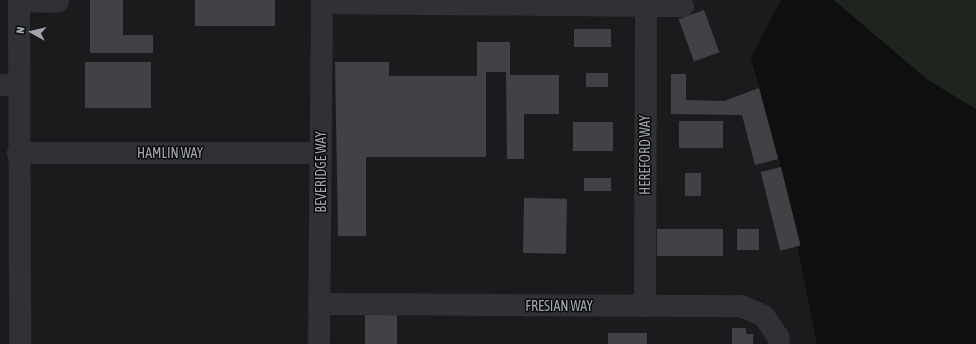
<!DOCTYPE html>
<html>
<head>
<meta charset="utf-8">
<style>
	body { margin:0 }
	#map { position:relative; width:976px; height:344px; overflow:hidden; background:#0f0f10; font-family:"Asap Condensed",sans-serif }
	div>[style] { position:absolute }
	.built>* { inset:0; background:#1b1b1d }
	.green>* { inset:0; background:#1e241e }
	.building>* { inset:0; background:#404246; transform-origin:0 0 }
	.minor>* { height:22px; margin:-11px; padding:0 11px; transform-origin:11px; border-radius:11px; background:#303135 }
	span { translate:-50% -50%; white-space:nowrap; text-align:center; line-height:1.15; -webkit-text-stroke:3px #0a0a0b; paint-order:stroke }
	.street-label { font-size:14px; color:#a1a6b0 }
	.north { position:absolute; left:12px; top:12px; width:40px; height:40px; -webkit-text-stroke:3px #0a0a0b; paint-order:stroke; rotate:278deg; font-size:11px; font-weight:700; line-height:16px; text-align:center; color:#a1a6b0 }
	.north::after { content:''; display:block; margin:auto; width:14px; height:18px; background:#a1a6b0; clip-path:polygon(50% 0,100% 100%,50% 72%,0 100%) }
</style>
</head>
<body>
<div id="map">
	<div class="built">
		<div style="clip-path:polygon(0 0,781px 0,751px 58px,780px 163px,817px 344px,0 344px)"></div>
	</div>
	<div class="green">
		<div style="clip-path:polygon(834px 0,976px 0,976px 109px,928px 80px)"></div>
	</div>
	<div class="building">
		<div style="clip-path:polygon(90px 0,123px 0,123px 35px,153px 35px,153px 53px,90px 53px)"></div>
		<div style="left:195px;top:0;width:80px;height:26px"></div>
		<div style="left:704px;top:10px;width:45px;height:27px;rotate:70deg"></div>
		<div style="left:574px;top:29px;width:37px;height:18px"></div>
		<div style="clip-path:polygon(477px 42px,510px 42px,510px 75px,559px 75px,559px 114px,524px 114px,524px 159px,507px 159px,506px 72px,486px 72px,486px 157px,366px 157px,366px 236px,338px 236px,335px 62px,389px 62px,389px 76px,477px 76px)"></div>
		<div style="left:85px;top:62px;width:66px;height:46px"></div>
		<div style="left:586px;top:73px;width:22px;height:14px"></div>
		<div style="clip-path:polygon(671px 74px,686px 74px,686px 100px,724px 101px,759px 88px,778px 159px,755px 165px,742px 115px,671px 114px)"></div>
		<div style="left:679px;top:121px;width:44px;height:27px"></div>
		<div style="left:573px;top:122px;width:40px;height:29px"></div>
		<div style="left:781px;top:167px;width:81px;height:21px;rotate:76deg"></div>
		<div style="left:685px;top:173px;width:16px;height:23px"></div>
		<div style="left:584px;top:178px;width:27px;height:13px"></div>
		<div style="left:524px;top:198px;width:43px;height:55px;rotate:1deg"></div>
		<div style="left:657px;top:229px;width:66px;height:27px"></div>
		<div style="left:737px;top:229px;width:22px;height:21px"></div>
		<div style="left:365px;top:314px;width:32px;height:30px"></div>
		<div style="clip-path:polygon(732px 328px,746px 328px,746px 334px,753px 334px,753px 344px,732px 344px)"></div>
		<div style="left:608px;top:333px;width:39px;height:11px"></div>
	</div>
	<div class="minor">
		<div style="left:19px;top:0;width:344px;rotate:89.8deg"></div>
		<div style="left:19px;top:1px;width:39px;rotate:1deg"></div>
		<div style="left:322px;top:3px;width:361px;rotate:0.5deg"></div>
		<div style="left:0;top:85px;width:18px;rotate:3deg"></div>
		<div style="left:18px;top:153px;width:303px"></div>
		<div style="left:319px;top:304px;width:422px;rotate:0.3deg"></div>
		<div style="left:741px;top:306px;width:25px;rotate:23deg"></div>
		<div style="left:764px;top:316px;width:25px;rotate:56deg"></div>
		<div style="left:778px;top:337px;width:7px;rotate:82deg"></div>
		<div style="left:645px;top:306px;width:306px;rotate:-89.8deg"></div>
		<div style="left:319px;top:344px;width:344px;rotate:-89.5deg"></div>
	</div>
	<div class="street-label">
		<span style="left:170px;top:153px">HAMLIN WAY</span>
		<span style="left:645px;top:155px;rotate:-90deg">HEREFORD WAY</span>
		<span style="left:321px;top:172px;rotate:-90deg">BEVERIDGE WAY</span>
		<span style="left:559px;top:306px">FRESIAN WAY</span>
	</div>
	<div class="north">N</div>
</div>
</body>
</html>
